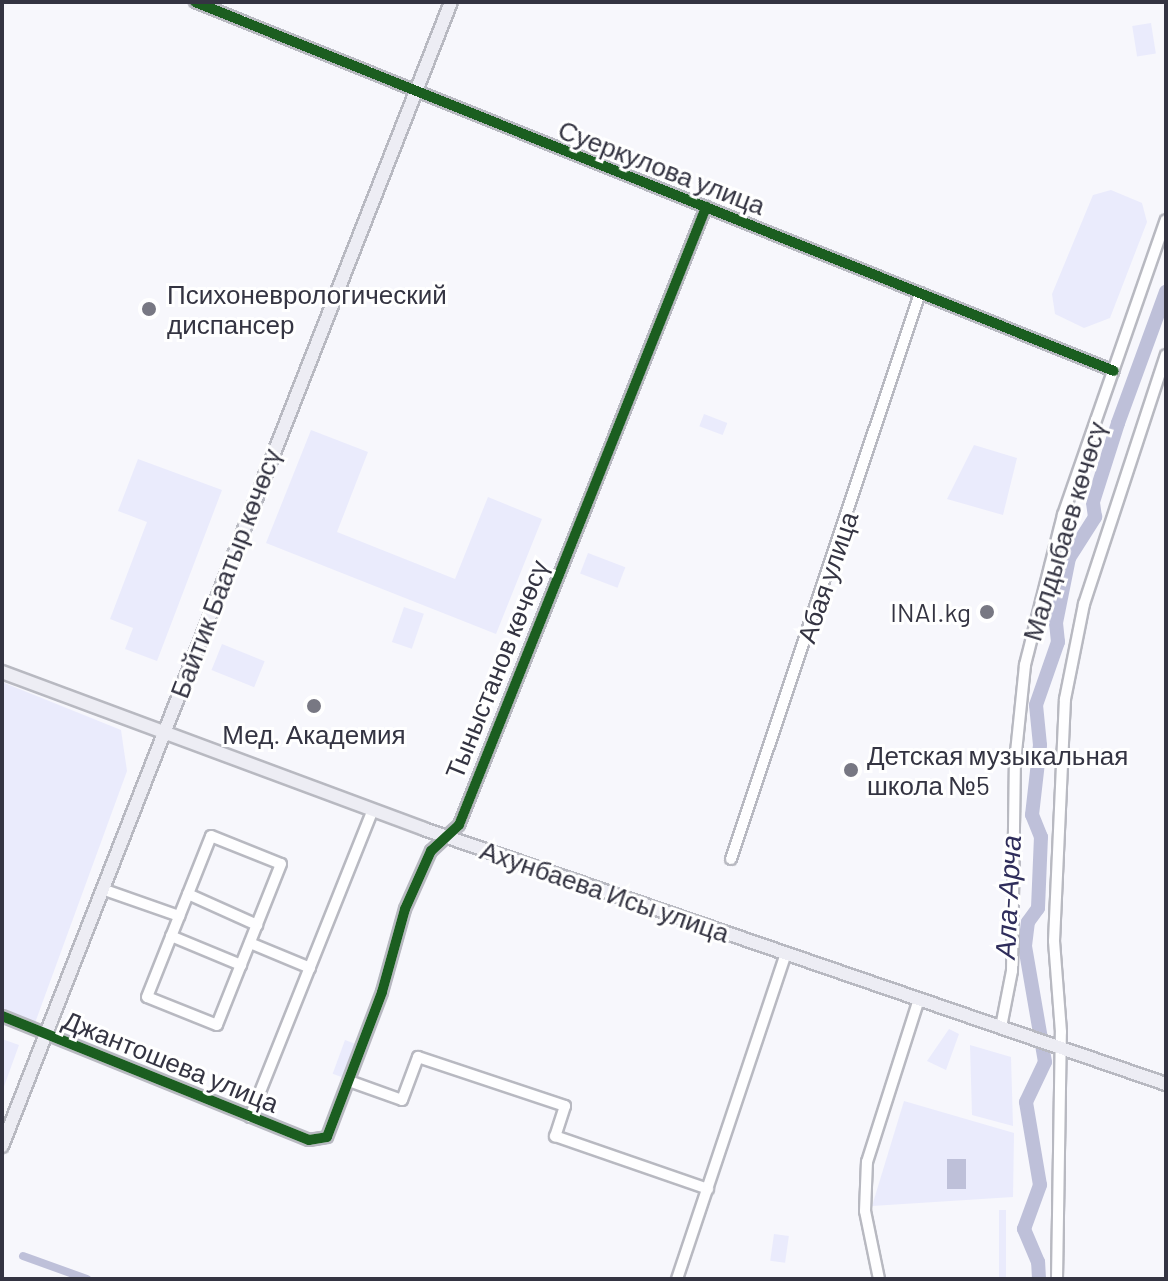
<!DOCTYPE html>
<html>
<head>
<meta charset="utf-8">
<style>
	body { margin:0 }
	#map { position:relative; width:1168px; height:1281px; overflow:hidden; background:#f7f7fc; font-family:Barlow,sans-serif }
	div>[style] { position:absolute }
	.green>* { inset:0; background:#eaebfc; transform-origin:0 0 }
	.water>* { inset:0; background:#bec0d9; transform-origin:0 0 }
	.canal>* { height:8px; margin:-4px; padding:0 4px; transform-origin:4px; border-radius:4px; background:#bec0d9 }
	.river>* { height:14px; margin:-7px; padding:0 7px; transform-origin:7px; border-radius:7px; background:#bec0d9 }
	.roads { filter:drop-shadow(2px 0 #b8b9c1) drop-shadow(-2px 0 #b8b9c1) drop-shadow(0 2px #b8b9c1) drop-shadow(0 -2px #b8b9c1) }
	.minor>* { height:10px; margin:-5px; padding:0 5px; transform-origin:5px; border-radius:5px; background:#fefeff }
	.major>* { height:12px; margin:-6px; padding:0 6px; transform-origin:6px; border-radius:6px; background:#ededf4 }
	.cycleway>* { height:10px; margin:-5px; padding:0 5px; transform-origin:5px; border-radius:5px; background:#1b5e20 }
	.dots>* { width:22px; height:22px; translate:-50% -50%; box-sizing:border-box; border:4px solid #fff; border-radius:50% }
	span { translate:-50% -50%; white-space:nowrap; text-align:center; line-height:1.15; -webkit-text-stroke:6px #fff; paint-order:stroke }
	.street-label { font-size:26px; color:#343442 }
	.poi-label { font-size:26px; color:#343442 }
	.left { translate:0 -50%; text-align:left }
	.right { translate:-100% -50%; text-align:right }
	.water-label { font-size:28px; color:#2f2d5b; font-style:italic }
	.frame { position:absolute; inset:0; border:4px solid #343442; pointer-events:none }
</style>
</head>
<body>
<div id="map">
	<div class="green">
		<div style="left:1151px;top:23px;width:31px;height:19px;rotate:81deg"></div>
		<div style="clip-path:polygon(1111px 190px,1142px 203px,1147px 222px,1110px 318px,1084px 328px,1055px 314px,1052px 294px,1093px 195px)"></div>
		<div style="left:704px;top:414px;width:25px;height:13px;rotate:21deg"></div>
		<div style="clip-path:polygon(311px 430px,368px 452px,337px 532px,455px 579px,488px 497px,542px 519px,496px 634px,266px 543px)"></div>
		<div style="clip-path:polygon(974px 445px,1017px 458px,1003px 515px,947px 499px)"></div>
		<div style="clip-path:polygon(138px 459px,222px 490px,157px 661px,125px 649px,133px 628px,110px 619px,147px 522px,118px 511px)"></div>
		<div style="left:588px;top:553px;width:40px;height:22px;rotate:21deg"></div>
		<div style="left:404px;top:607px;width:21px;height:37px;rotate:19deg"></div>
		<div style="left:222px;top:644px;width:46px;height:28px;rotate:22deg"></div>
		<div style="clip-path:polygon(2px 682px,121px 730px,127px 771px,35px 1023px,2px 1011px)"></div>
		<div style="clip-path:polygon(949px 1029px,959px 1034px,946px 1070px,927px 1061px)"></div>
		<div style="clip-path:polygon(2px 1039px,19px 1045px,2px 1092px)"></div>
		<div style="left:345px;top:1040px;width:15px;height:36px;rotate:20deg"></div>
		<div style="clip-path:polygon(970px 1045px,1011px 1057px,1013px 1126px,972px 1115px)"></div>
		<div style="clip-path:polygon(904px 1101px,1014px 1133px,1013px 1197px,872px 1206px)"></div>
		<div style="left:999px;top:1210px;width:7px;height:69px"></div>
		<div style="left:774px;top:1234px;width:15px;height:27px;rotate:8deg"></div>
	</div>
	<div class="water">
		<div style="left:947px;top:1159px;width:19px;height:30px"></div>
	</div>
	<div class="canal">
		<div style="left:23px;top:1256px;width:68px;rotate:19.8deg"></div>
	</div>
	<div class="river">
		<div style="left:1039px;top:1279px;width:17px;rotate:-93deg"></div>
		<div style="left:1038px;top:1262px;width:36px;rotate:-113deg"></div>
		<div style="left:1024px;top:1229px;width:47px;rotate:-70deg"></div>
		<div style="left:1040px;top:1185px;width:84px;rotate:-99.6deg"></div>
		<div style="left:1026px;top:1102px;width:44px;rotate:-64.6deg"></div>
		<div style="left:1045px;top:1062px;width:118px;rotate:-99.8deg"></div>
		<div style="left:1025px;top:946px;width:24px;rotate:-83deg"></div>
		<div style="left:1028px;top:922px;width:17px;rotate:-54deg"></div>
		<div style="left:1038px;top:908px;width:71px;rotate:-87.6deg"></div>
		<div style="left:1041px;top:837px;width:24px;rotate:-112deg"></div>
		<div style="left:1032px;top:815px;width:70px;rotate:-83.5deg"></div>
		<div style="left:1040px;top:745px;width:40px;rotate:-95.7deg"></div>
		<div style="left:1036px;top:705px;width:67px;rotate:-70.8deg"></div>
		<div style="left:1058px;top:642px;width:19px;rotate:-96deg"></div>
		<div style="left:1056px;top:623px;width:66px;rotate:-78.7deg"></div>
		<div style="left:1069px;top:558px;width:49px;rotate:-57.6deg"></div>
		<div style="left:1095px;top:517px;width:15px;rotate:-98deg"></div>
		<div style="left:1093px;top:502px;width:83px;rotate:-72.4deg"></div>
		<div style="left:1118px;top:423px;width:140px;rotate:-69.9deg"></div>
	</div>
	<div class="roads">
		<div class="minor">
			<div style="left:195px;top:2px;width:990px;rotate:21.88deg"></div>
			<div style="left:211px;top:836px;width:75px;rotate:21.8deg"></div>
			<div style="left:281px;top:864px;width:173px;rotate:111.7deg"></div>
			<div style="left:217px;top:1025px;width:75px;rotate:-158.2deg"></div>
			<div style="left:147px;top:997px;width:173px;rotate:-68.3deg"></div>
			<div style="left:731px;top:859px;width:597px;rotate:-71.53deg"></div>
			<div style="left:102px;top:889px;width:82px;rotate:19.3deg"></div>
			<div style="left:188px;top:894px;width:76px;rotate:24.2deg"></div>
			<div style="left:171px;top:936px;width:76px;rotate:22.5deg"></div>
			<div style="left:250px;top:943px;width:65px;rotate:22.6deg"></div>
			<div style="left:2px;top:1016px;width:331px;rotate:22deg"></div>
			<div style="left:309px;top:1140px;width:18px;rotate:-9deg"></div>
			<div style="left:327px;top:1137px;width:155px;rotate:-69.2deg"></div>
			<div style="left:382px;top:992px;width:86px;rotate:-74.5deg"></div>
			<div style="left:405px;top:909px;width:64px;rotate:-65.9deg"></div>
			<div style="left:431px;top:851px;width:38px;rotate:-43deg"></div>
			<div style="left:459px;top:825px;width:666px;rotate:-68.21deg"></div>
			<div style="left:1001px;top:1027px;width:57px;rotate:-78.9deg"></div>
			<div style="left:1012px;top:971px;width:209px;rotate:-89.2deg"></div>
			<div style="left:1015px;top:762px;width:98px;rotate:-84.1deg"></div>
			<div style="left:1025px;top:665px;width:155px;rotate:-75.8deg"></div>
			<div style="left:1063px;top:515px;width:312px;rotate:-70.8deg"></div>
			<div style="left:349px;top:1081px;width:56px;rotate:19.7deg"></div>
			<div style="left:402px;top:1100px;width:46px;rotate:-69.6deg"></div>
			<div style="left:418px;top:1057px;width:155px;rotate:18.4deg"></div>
			<div style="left:565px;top:1106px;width:32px;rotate:108deg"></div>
			<div style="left:555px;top:1136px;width:162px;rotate:19.1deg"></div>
			<div style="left:250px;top:1117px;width:331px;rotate:-68.2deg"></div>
			<div style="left:677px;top:1279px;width:344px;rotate:-71.5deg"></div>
			<div style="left:879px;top:1279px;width:69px;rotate:-101.6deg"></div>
			<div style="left:865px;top:1211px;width:49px;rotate:-87.7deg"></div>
			<div style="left:867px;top:1162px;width:171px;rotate:-72.3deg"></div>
			<div style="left:1057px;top:1279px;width:247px;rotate:-89.1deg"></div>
			<div style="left:1061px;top:1032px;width:91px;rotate:-94.4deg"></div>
			<div style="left:1054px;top:941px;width:242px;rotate:-87.4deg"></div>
			<div style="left:1065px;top:699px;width:97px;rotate:-78.7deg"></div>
			<div style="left:1084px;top:604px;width:262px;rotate:-71.8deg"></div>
		</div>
		<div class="major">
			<div style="left:2px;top:672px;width:450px;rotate:20.4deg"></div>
			<div style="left:424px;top:829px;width:785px;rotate:18.97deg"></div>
			<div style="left:2px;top:1146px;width:1229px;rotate:-68.57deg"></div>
		</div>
	</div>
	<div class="cycleway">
		<div style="left:195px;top:2px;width:990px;rotate:21.88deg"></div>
		<div style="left:2px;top:1016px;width:331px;rotate:22deg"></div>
		<div style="left:309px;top:1140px;width:18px;rotate:-9deg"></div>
		<div style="left:327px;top:1137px;width:155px;rotate:-69.2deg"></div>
		<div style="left:382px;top:992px;width:86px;rotate:-74.5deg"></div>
		<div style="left:405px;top:909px;width:64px;rotate:-65.9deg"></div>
		<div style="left:431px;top:851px;width:38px;rotate:-43deg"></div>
		<div style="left:459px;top:825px;width:666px;rotate:-68.21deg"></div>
	</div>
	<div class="dots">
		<div style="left:149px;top:309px;background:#787883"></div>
		<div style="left:987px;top:612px;background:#787883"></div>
		<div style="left:314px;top:706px;background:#787883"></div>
		<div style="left:851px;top:770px;background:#787883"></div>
	</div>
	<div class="street-label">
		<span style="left:662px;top:167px;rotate:21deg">Суеркулова улица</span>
		<span style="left:1064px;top:531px;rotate:-73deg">Малдыбаев көчөсү</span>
		<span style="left:225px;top:573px;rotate:-69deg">Байтик Баатыр көчөсү</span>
		<span style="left:827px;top:577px;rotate:-71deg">Абая улица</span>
		<span style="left:496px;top:669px;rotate:-68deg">Тыныстанов көчөсү</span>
		<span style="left:605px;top:891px;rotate:19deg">Ахунбаева Исы улица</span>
		<span style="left:171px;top:1061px;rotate:22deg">Джантошева улица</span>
	</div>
	<div class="poi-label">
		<span class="left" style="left:167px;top:309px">Психоневрологический<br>диспансер</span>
		<span class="right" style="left:971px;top:612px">INAI.kg</span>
		<span style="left:314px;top:734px">Мед. Академия</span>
		<span class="left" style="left:867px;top:770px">Детская музыкальная<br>школа №5</span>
	</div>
	<div class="water-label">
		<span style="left:1007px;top:897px;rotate:-87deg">Ала-Арча</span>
	</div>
	<div class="frame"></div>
</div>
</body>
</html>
